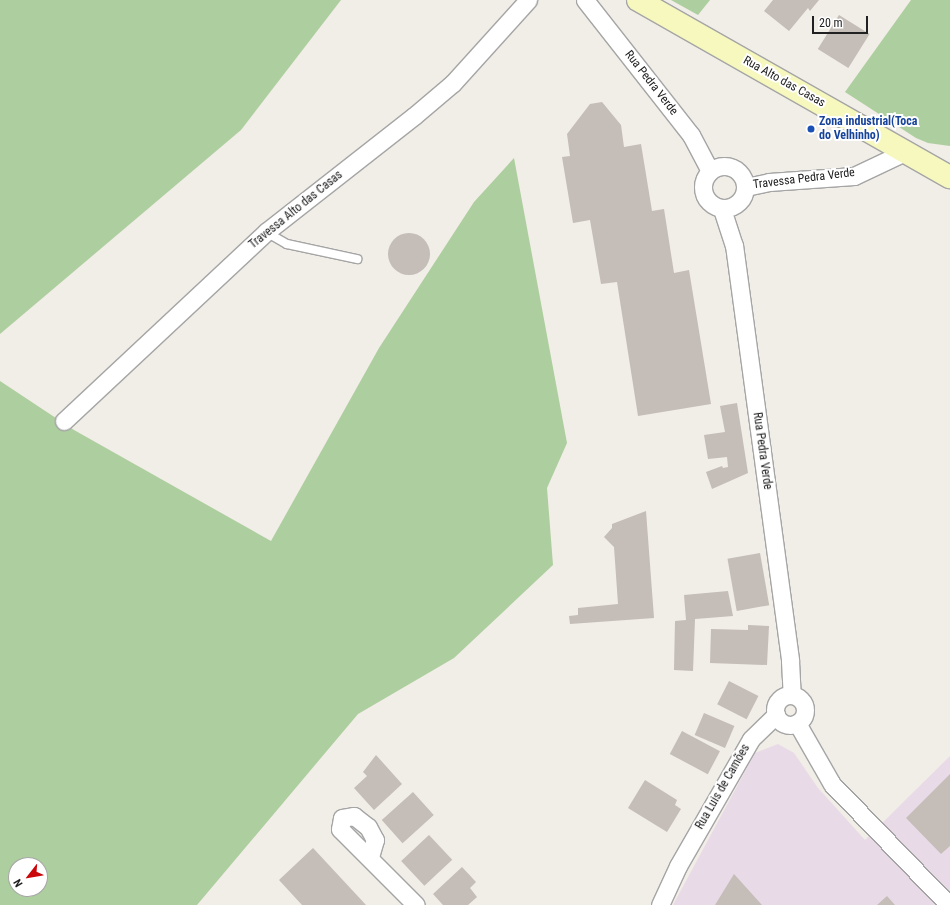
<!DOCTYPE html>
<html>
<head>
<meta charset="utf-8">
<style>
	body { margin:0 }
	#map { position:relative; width:950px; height:905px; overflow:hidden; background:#f1ede7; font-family:"Roboto Condensed",sans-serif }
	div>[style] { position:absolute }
	.industrial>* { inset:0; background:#e9dae7 }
	.forest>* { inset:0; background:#adce9e }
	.building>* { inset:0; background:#c5bdb7; transform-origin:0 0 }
	.round { border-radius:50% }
	.roads { filter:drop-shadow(1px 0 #a5a5a5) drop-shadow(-1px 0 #a5a5a5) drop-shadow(0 1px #a5a5a5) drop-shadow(0 -1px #a5a5a5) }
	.service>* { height:8px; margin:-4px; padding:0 4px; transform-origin:4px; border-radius:4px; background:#fff }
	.minor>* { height:17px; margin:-8.5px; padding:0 8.5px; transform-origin:8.5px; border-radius:8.5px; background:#fff }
	.minor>.ring { margin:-8.5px; padding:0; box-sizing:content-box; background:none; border:17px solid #fff; border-radius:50% }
	.secondary>* { height:22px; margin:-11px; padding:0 11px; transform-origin:11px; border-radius:11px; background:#f6f8be }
	.dots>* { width:11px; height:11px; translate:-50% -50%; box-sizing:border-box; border:2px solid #fff; border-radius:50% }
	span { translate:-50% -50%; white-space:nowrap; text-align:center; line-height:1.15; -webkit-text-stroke:4px #fff; paint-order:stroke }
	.street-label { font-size:12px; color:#212121 }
	.transit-label { font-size:12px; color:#164399; font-weight:700 }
	.left { translate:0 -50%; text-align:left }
	.north { position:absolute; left:8px; top:857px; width:40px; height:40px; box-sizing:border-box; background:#fff; border:1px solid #a6a6a6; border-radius:50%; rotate:239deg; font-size:11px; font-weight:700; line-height:16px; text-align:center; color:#212121 }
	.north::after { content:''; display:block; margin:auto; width:14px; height:18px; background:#ca070b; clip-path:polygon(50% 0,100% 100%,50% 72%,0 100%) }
	.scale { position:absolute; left:812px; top:16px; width:56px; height:18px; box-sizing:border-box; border:2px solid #212121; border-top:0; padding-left:5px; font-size:12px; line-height:14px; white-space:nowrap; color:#212121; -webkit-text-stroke:3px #fff; paint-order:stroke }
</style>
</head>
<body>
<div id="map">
	<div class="industrial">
		<div style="clip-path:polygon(778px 744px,794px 753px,818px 788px,865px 840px,950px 756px,950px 905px,673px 905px,755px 753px)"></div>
	</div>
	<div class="forest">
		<div style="clip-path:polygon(0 0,341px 0,241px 130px,0 334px)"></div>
		<div style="clip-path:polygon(671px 0,710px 0,698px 15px)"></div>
		<div style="clip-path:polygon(911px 0,950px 0,950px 146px,928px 143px,916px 138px,845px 92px)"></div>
		<div style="clip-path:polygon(evenodd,514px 158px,567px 443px,547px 488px,553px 565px,454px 658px,358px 714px,197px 905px,0 905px,0 381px,74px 430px,271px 541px,379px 348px,474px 202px,514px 158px,16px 865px,40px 865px,40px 889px,16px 889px,16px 865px)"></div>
	</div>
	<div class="building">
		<div style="clip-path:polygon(773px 0,819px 0,810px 11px,808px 8px,789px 31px,764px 11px)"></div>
		<div style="left:839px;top:15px;width:36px;height:40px;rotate:32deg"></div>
		<div style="clip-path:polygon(602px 102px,621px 125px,624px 147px,641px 144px,652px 211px,664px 209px,674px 273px,689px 270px,711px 404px,638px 416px,617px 282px,601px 284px,590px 220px,573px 223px,562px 157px,570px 156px,567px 134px,590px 104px)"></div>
		<div class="round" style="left:388px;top:233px;width:42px;height:42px"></div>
		<div style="clip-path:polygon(737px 403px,748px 473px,712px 489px,706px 472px,722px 466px,723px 468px,728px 467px,727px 457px,708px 459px,704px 435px,725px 432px,720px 406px)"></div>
		<div style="clip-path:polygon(646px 511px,654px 618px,570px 624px,569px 616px,578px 615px,578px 608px,618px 604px,614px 547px,604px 537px,612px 528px,612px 524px)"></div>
		<div style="left:760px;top:553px;width:53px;height:33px;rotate:80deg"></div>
		<div style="clip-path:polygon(728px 591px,733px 616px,695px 619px,693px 671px,674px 670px,675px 621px,686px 620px,684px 595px)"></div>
		<div style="clip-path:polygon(748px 625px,769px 626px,767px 665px,710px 663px,711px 629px,748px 630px)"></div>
		<div style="left:729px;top:681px;width:33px;height:26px;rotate:27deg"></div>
		<div style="left:704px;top:713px;width:33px;height:24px;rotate:23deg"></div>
		<div style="left:682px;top:731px;width:43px;height:26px;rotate:28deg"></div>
		<div style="clip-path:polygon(376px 755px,402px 784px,374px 810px,354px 788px,367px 776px,363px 772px)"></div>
		<div style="clip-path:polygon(950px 774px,950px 846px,941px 854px,906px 818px)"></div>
		<div style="clip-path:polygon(645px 780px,677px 800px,675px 805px,681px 809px,667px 832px,628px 808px)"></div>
		<div style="left:413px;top:792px;width:31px;height:42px;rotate:48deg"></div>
		<div style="left:429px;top:835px;width:34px;height:38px;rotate:47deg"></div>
		<div style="clip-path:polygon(313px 848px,366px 905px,302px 905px,279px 880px)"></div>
		<div style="clip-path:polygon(462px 867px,476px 882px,470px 888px,477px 897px,468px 905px,443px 905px,433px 894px)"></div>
		<div style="clip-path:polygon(734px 874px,762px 905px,715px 905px)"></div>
		<div style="clip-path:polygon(887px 896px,895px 905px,877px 905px)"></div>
	</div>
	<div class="roads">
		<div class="service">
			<div style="left:266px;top:232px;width:24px;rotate:30deg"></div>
			<div style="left:287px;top:244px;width:72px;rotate:12.1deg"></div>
		</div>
		<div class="minor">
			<div style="left:585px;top:0;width:172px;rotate:51.9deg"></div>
			<div style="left:691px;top:135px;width:41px;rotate:62.2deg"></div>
			<div class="ring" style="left:703px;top:166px;width:25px;height:25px"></div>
			<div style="left:746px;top:187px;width:24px;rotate:-12deg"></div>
			<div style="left:769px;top:182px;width:85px;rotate:-4deg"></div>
			<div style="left:854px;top:176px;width:59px;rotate:-25.3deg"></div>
			<div style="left:722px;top:209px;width:38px;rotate:72deg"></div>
			<div style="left:734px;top:245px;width:420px;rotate:82.3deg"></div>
			<div style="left:790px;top:661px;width:34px;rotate:87deg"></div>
			<div style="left:64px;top:421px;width:277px;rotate:-43.1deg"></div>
			<div style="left:266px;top:232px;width:188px;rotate:-38.1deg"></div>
			<div style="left:414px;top:116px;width:51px;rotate:-40.2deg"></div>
			<div style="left:453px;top:83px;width:112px;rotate:-47.9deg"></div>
			<div class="ring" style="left:775px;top:695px;width:13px;height:13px"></div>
			<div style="left:797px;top:723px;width:70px;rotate:60.2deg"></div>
			<div style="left:832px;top:784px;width:168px;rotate:46deg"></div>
			<div style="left:370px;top:857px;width:18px;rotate:-74deg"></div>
			<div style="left:375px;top:840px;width:15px;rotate:-118deg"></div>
			<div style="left:368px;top:827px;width:18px;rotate:-142deg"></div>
			<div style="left:354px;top:816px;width:12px;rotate:171deg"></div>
			<div style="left:342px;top:818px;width:11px;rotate:100deg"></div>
			<div style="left:340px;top:829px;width:107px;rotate:45deg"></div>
			<div style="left:660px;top:905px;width:43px;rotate:-65.2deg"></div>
			<div style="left:678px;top:866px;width:146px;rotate:-60.1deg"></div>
			<div style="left:751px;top:739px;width:35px;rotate:-44deg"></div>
		</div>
		<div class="secondary">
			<div style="left:638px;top:0;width:359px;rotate:29.6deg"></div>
		</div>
	</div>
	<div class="dots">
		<div style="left:811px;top:129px;background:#1a4fb4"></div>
	</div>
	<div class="street-label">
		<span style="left:784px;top:82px;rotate:29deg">Rua Alto das Casas</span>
		<span style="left:651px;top:83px;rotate:52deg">Rua Pedra Verde</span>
		<span style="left:804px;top:179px;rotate:-7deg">Travessa Pedra Verde</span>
		<span style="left:296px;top:210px;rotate:-39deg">Travessa Alto das Casas</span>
		<span style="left:762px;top:451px;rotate:82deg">Rua Pedra Verde</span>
		<span style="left:723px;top:787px;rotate:-60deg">Rua Luis de Camões</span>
	</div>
	<div class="transit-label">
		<span class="left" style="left:819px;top:129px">Zona industrial(Toca<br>do Velhinho)</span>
	</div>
	<div class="north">N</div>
	<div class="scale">20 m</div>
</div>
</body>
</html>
